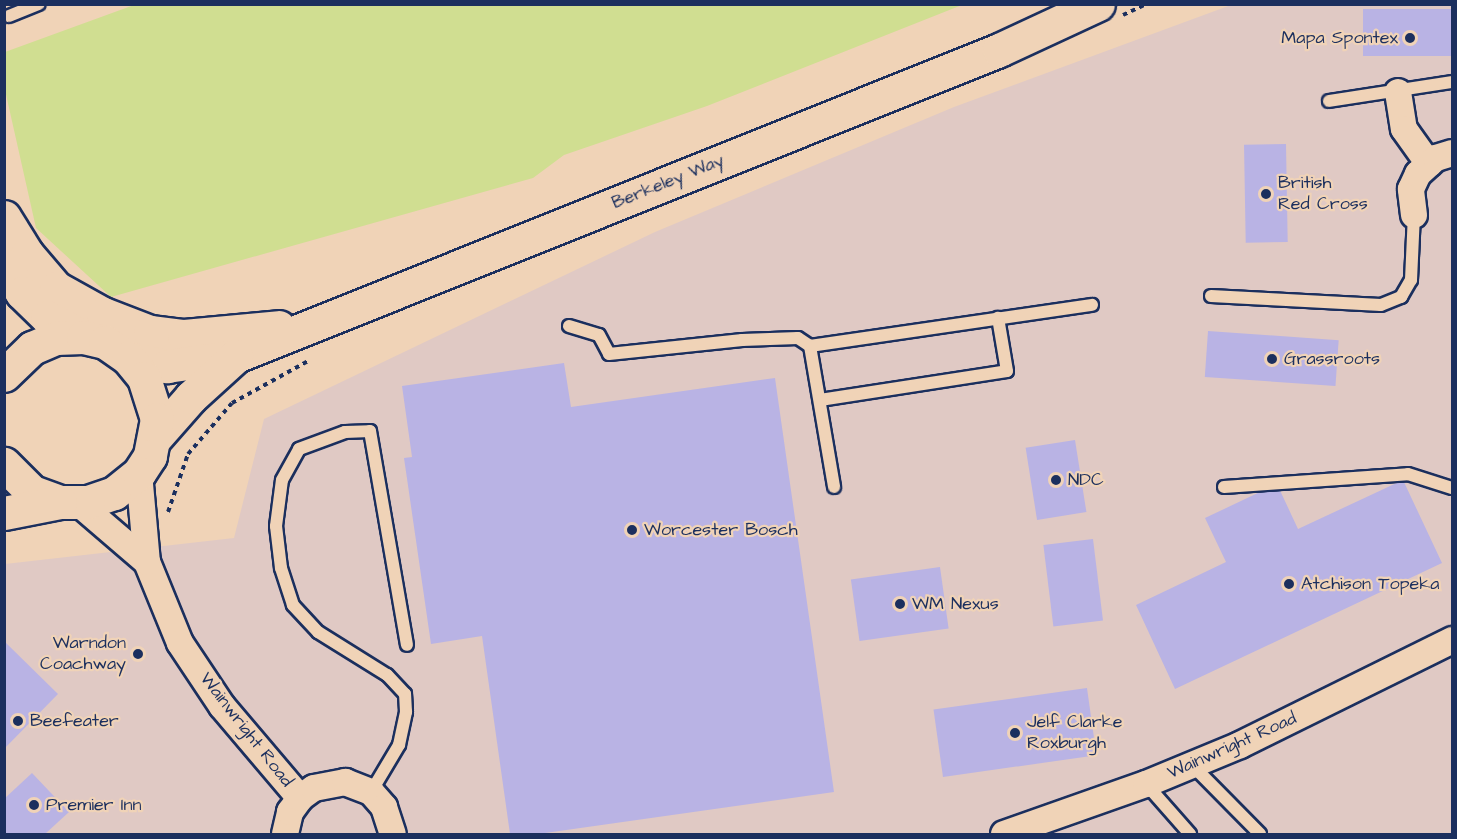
<!DOCTYPE html>
<html>
<head>
<meta charset="utf-8">
<style>
	body { margin:0 }
	#map { position:relative; width:1457px; height:839px; overflow:hidden; background:#f0d3b7; font-family:"Architects Daughter",sans-serif }
	div>[style] { position:absolute }
	.built>* { inset:0; background:#e0c9c4 }
	.green>* { inset:0; background:#d0de91 }
	.building>* { inset:0; background:#b9b3e4; transform-origin:0 0 }
	.path>* { height:4px; margin-top:-2px; transform-origin:0; background:repeating-linear-gradient(90deg,#1b2f5e 0 4.5px,transparent 0 9px) }
	.roads { filter:drop-shadow(2px 0 #1b2f5e) drop-shadow(-2px 0 #1b2f5e) drop-shadow(0 2px #1b2f5e) drop-shadow(0 -2px #1b2f5e) }
	.service>* { height:12px; margin:-6px; padding:0 6px; transform-origin:6px; border-radius:6px; background:#f0d3b7 }
	.minor>* { height:26px; margin:-13px; padding:0 13px; transform-origin:13px; border-radius:13px; background:#f0d3b7 }
	.secondary>* { height:33px; margin:-16.5px; padding:0 16.5px; transform-origin:16.5px; border-radius:16.5px; background:#f0d3b7 }
	.primary>* { height:33px; margin:-16.5px; padding:0 16.5px; transform-origin:16.5px; border-radius:16.5px; background:#f0d3b7 }
	.dots>* { width:16px; height:16px; translate:-50% -50%; box-sizing:border-box; border:3px solid #f0d3b7; border-radius:50% }
	span { translate:-50% -50%; white-space:nowrap; text-align:center; line-height:1.15; -webkit-text-stroke:4.5px #f0d3b7; paint-order:stroke }
	.poi-label { font-size:18px; color:#1b2f5e }
	.right { translate:-100% -50%; text-align:right }
	.left { translate:0 -50%; text-align:left }
	.street-label { font-size:18px; color:#1b2f5e }
	.frame { position:absolute; inset:0; border:6px solid #1b2f5e; pointer-events:none }
</style>
</head>
<body>
<div id="map">
	<div class="built">
		<div style="clip-path:polygon(1231px 5px,1452px 5px,1452px 834px,5px 834px,5px 564px,234px 538px,264px 419px,655px 232px,954px 107px)"></div>
	</div>
	<div class="green">
		<div style="clip-path:polygon(134px 5px,134px 4px,962px 5px,707px 106px,564px 155px,533px 178px,111px 297px,36px 228px,5px 90px,5px 52px)"></div>
	</div>
	<div class="building">
		<div style="left:1452px;top:9px;width:47px;height:89px;rotate:90deg"></div>
		<div style="left:1286px;top:144px;width:98px;height:42px;rotate:89deg"></div>
		<div style="left:1208px;top:331px;width:131px;height:46px;rotate:4deg"></div>
		<div style="clip-path:polygon(564px 363px,571px 407px,775px 378px,834px 792px,538px 834px,510px 834px,482px 636px,431px 644px,404px 458px,412px 457px,402px 386px)"></div>
		<div style="left:1075px;top:440px;width:73px;height:50px;rotate:81deg"></div>
		<div style="clip-path:polygon(1403px 480px,1442px 563px,1175px 689px,1136px 605px,1226px 562px,1205px 518px,1277px 484px,1298px 529px)"></div>
		<div style="left:1093px;top:539px;width:82px;height:50px;rotate:83deg"></div>
		<div style="left:940px;top:567px;width:62px;height:90px;rotate:82deg"></div>
		<div style="clip-path:polygon(4px 641px,58px 694px,4px 749px)"></div>
		<div style="left:1087px;top:688px;width:68px;height:155px;rotate:82deg"></div>
		<div style="clip-path:polygon(32px 773px,69px 812px,45px 834px,4px 834px,4px 799px)"></div>
	</div>
	<div class="path">
		<div style="left:1123px;top:15px;width:26px;rotate:-25deg"></div>
		<div style="left:168px;top:512px;width:61px;rotate:-71deg"></div>
		<div style="left:188px;top:454px;width:67px;rotate:-49.2deg"></div>
		<div style="left:232px;top:403px;width:89px;rotate:-28.9deg"></div>
	</div>
	<div class="roads">
		<div class="service">
			<div style="left:9px;top:16px;width:32px;rotate:-22deg"></div>
			<div style="left:1329px;top:101px;width:124px;rotate:-8.8deg"></div>
			<div style="left:1211px;top:296px;width:170px;rotate:3deg"></div>
			<div style="left:1381px;top:305px;width:22px;rotate:-22deg"></div>
			<div style="left:1401px;top:297px;width:20px;rotate:-60deg"></div>
			<div style="left:1411px;top:280px;width:65px;rotate:-87.4deg"></div>
			<div style="left:569px;top:326px;width:31px;rotate:17deg"></div>
			<div style="left:599px;top:335px;width:21px;rotate:62deg"></div>
			<div style="left:609px;top:354px;width:134px;rotate:-6deg"></div>
			<div style="left:742px;top:340px;width:56px;rotate:-2deg"></div>
			<div style="left:798px;top:338px;width:14px;rotate:34deg"></div>
			<div style="left:810px;top:346px;width:143px;rotate:80.3deg"></div>
			<div style="left:810px;top:346px;width:285px;rotate:-8.3deg"></div>
			<div style="left:820px;top:400px;width:189px;rotate:-8.8deg"></div>
			<div style="left:1007px;top:371px;width:54px;rotate:-99.6deg"></div>
			<div style="left:1224px;top:487px;width:184px;rotate:-4deg"></div>
			<div style="left:1408px;top:474px;width:46px;rotate:17.7deg"></div>
			<div style="left:1192px;top:765px;width:97px;rotate:45.4deg"></div>
			<div style="left:1146px;top:784px;width:67px;rotate:48.7deg"></div>
			<div style="left:371px;top:792px;width:55px;rotate:-59.2deg"></div>
			<div style="left:399px;top:745px;width:34px;rotate:-78deg"></div>
			<div style="left:406px;top:712px;width:18px;rotate:-93deg"></div>
			<div style="left:405px;top:694px;width:26px;rotate:-133deg"></div>
			<div style="left:387px;top:675px;width:81px;rotate:-148.1deg"></div>
			<div style="left:318px;top:632px;width:37px;rotate:-133deg"></div>
			<div style="left:293px;top:605px;width:39px;rotate:-108deg"></div>
			<div style="left:281px;top:568px;width:42px;rotate:-96.8deg"></div>
			<div style="left:276px;top:526px;width:46px;rotate:-82.6deg"></div>
			<div style="left:282px;top:480px;width:35px;rotate:-61deg"></div>
			<div style="left:299px;top:449px;width:49px;rotate:-20.3deg"></div>
			<div style="left:345px;top:432px;width:25px;rotate:-2deg"></div>
			<div style="left:370px;top:431px;width:217px;rotate:80.2deg"></div>
		</div>
		<div class="minor">
			<div style="left:1398px;top:92px;width:37px;rotate:81deg"></div>
			<div style="left:1404px;top:129px;width:43px;rotate:54.5deg"></div>
			<div style="left:1414px;top:215px;width:26px;rotate:-97deg"></div>
			<div style="left:1411px;top:189px;width:17px;rotate:-65deg"></div>
			<div style="left:1418px;top:174px;width:24px;rotate:-42deg"></div>
			<div style="left:1436px;top:158px;width:17px;rotate:-17deg"></div>
			<div style="left:139px;top:473px;width:89px;rotate:84.9deg"></div>
			<div style="left:147px;top:562px;width:87px;rotate:67.8deg"></div>
			<div style="left:180px;top:643px;width:76px;rotate:56.3deg"></div>
			<div style="left:222px;top:706px;width:121px;rotate:49.7deg"></div>
			<div style="left:77px;top:502px;width:92px;rotate:40.6deg"></div>
			<div style="left:285px;top:834px;width:23px;rotate:-77deg"></div>
			<div style="left:290px;top:812px;width:17px;rotate:-54deg"></div>
			<div style="left:300px;top:798px;width:17px;rotate:-36deg"></div>
			<div style="left:314px;top:788px;width:32px;rotate:-11deg"></div>
			<div style="left:345px;top:782px;width:28px;rotate:21deg"></div>
			<div style="left:371px;top:792px;width:20px;rotate:49deg"></div>
			<div style="left:384px;top:807px;width:28px;rotate:72deg"></div>
			<div style="left:1004px;top:834px;width:151px;rotate:-19.4deg"></div>
			<div style="left:1146px;top:784px;width:102px;rotate:-22.5deg"></div>
			<div style="left:1240px;top:745px;width:237px;rotate:-26.3deg"></div>
		</div>
		<div class="secondary">
			<div style="left:4px;top:217px;width:44px;rotate:58.1deg"></div>
			<div style="left:27px;top:254px;width:45px;rotate:49.5deg"></div>
			<div style="left:56px;top:288px;width:54px;rotate:29deg"></div>
			<div style="left:103px;top:314px;width:50px;rotate:21deg"></div>
			<div style="left:150px;top:332px;width:34px;rotate:7deg"></div>
			<div style="left:184px;top:336px;width:95px;rotate:-5.4deg"></div>
			<div style="left:128px;top:358px;width:40px;rotate:12deg"></div>
			<div style="left:167px;top:366px;width:70px;rotate:-8.2deg"></div>
			<div style="left:236px;top:356px;width:822px;rotate:-21.85deg"></div>
			<div style="left:999px;top:50px;width:109px;rotate:-24.9deg"></div>
			<div style="left:156px;top:437px;width:53px;rotate:-48.8deg"></div>
			<div style="left:191px;top:397px;width:61px;rotate:-42.3deg"></div>
		</div>
		<div class="primary">
			<div style="left:4px;top:265px;width:33px;rotate:57deg"></div>
			<div style="left:22px;top:293px;width:35px;rotate:44deg"></div>
			<div style="left:47px;top:317px;width:41px;rotate:29.1deg"></div>
			<div style="left:4px;top:375px;width:39px;rotate:-44deg"></div>
			<div style="left:32px;top:348px;width:26px;rotate:-23deg"></div>
			<div style="left:56px;top:338px;width:27px;rotate:-2deg"></div>
			<div style="left:83px;top:337px;width:23px;rotate:13deg"></div>
			<div style="left:105px;top:342px;width:28px;rotate:35deg"></div>
			<div style="left:128px;top:358px;width:26px;rotate:51deg"></div>
			<div style="left:144px;top:378px;width:43px;rotate:72.4deg"></div>
			<div style="left:157px;top:419px;width:38px;rotate:101deg"></div>
			<div style="left:150px;top:456px;width:20px;rotate:123deg"></div>
			<div style="left:139px;top:473px;width:32px;rotate:141deg"></div>
			<div style="left:114px;top:493px;width:28px;rotate:161deg"></div>
			<div style="left:88px;top:502px;width:28px;rotate:180deg"></div>
			<div style="left:60px;top:502px;width:30px;rotate:-160deg"></div>
			<div style="left:32px;top:492px;width:40px;rotate:-135deg"></div>
			<div style="left:4px;top:513px;width:57px;rotate:-11.1deg"></div>
		</div>
	</div>
	<div class="dots">
		<div style="left:1410px;top:38px;background:#1b2f5e"></div>
		<div style="left:1266px;top:194px;background:#1b2f5e"></div>
		<div style="left:1272px;top:359px;background:#1b2f5e"></div>
		<div style="left:1056px;top:480px;background:#1b2f5e"></div>
		<div style="left:632px;top:530px;background:#1b2f5e"></div>
		<div style="left:1289px;top:584px;background:#1b2f5e"></div>
		<div style="left:900px;top:604px;background:#1b2f5e"></div>
		<div style="left:138px;top:654px;background:#1b2f5e"></div>
		<div style="left:18px;top:721px;background:#1b2f5e"></div>
		<div style="left:1015px;top:733px;background:#1b2f5e"></div>
		<div style="left:34px;top:805px;background:#1b2f5e"></div>
	</div>
	<div class="poi-label">
		<span class="right" style="left:1398px;top:38px">Mapa Spontex</span>
		<span class="left" style="left:1278px;top:194px">British<br>Red Cross</span>
		<span class="left" style="left:1284px;top:359px">Grassroots</span>
		<span class="left" style="left:1068px;top:480px">NDC</span>
		<span class="left" style="left:644px;top:530px">Worcester Bosch</span>
		<span class="left" style="left:1301px;top:584px">Atchison Topeka</span>
		<span class="left" style="left:912px;top:604px">WM Nexus</span>
		<span class="right" style="left:126px;top:654px">Warndon<br>Coachway</span>
		<span class="left" style="left:30px;top:721px">Beefeater</span>
		<span class="left" style="left:1027px;top:733px">Jelf Clarke<br>Roxburgh</span>
		<span class="left" style="left:46px;top:805px">Premier Inn</span>
	</div>
	<div class="street-label">
		<span style="left:668px;top:182px;rotate:-22deg">Berkeley Way</span>
		<span style="left:246px;top:730px;rotate:52deg">Wainwright Road</span>
		<span style="left:1232px;top:746px;rotate:-24deg">Wainwright Road</span>
	</div>
	<div class="frame"></div>
</div>
</body>
</html>
